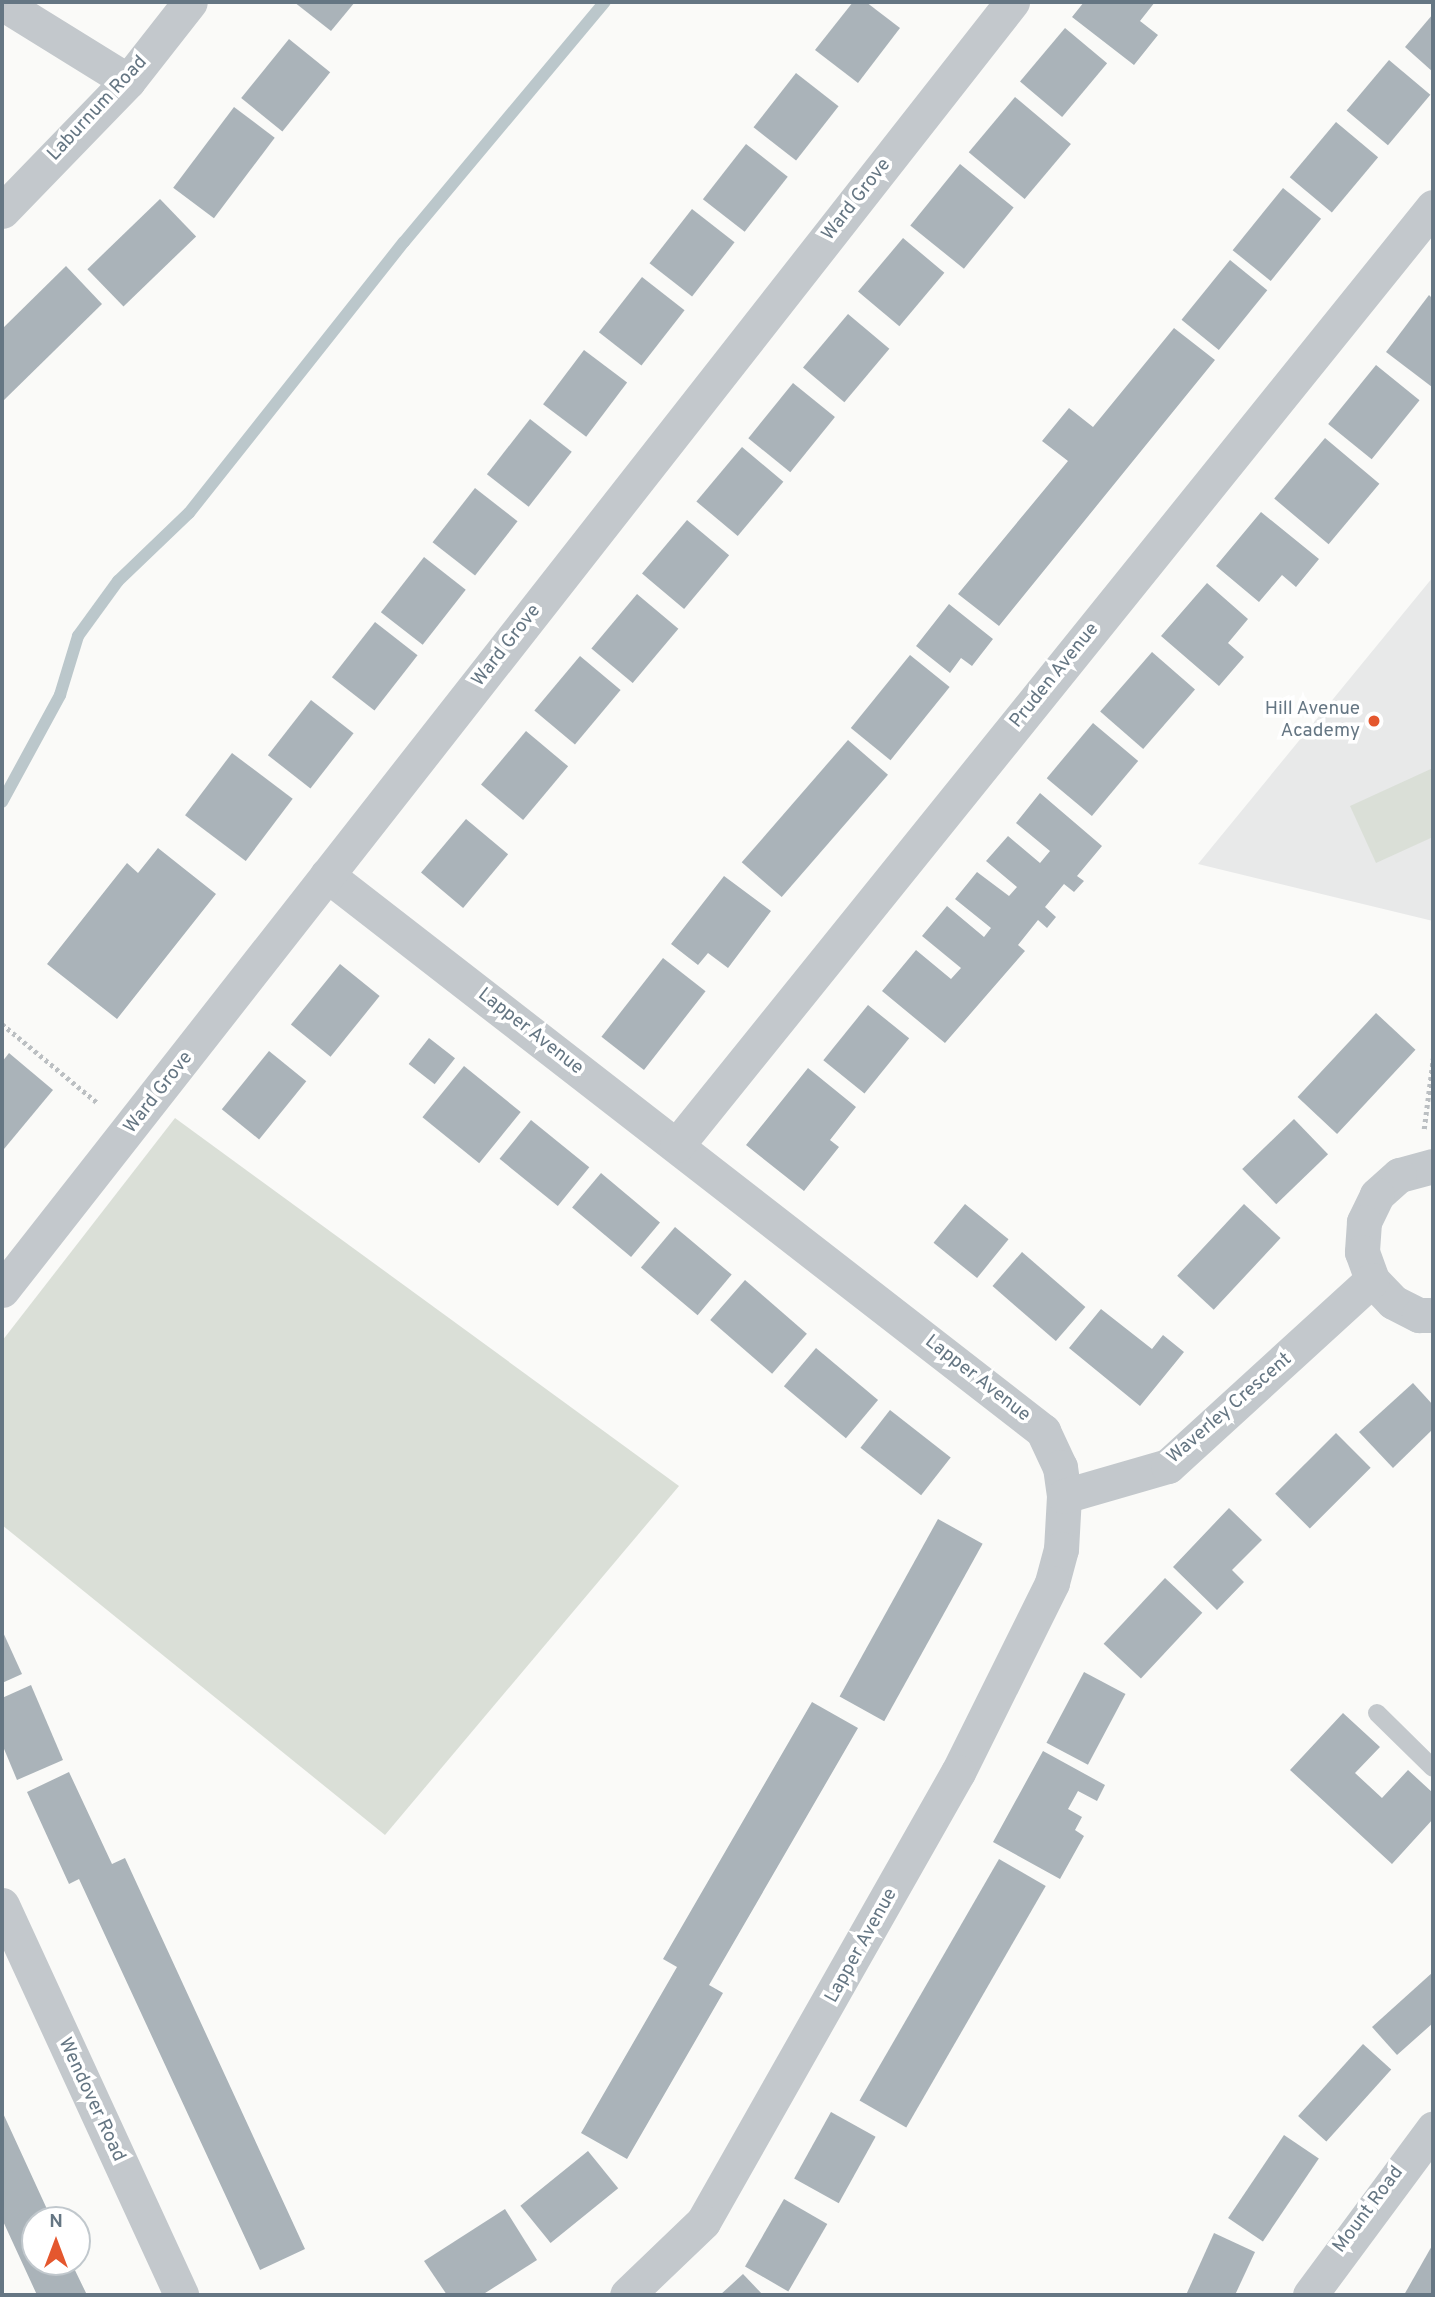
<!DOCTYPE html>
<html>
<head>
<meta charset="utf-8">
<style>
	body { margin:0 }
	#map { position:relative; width:1435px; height:2297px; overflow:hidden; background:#fafaf8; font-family:Overpass,sans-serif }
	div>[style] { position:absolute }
	.built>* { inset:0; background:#e8e9e9 }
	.green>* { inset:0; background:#dadfd7 }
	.stream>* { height:12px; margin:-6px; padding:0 6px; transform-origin:6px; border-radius:6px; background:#bbc7cb }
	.building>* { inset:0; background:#aab3b9; transform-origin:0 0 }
	.path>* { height:4.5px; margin-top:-2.25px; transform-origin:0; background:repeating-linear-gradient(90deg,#bbbfc2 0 3.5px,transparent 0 7px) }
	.service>* { height:18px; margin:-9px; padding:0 9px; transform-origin:9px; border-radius:9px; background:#c3c8cc }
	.minor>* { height:35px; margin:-17.5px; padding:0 17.5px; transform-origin:17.5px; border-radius:17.5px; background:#c3c8cc }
	.dots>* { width:19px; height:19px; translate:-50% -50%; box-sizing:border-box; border:4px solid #fff; border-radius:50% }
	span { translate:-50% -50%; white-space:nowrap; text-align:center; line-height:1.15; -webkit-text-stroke:7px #fff; paint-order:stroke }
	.street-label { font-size:19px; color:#657683 }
	.poi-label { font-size:19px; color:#657683 }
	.right { translate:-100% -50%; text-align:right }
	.frame { position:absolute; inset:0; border:4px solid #657683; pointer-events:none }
	.north { position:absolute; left:21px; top:2206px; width:70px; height:70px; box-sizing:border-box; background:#fff; border:2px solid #c1c8cd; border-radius:50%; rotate:0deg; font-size:19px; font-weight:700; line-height:28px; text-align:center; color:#657683 }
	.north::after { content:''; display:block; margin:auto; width:24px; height:32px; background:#e4572e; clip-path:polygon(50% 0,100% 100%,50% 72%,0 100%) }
</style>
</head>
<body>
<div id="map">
	<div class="built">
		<div style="clip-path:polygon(1433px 577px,1433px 921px,1198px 864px)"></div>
	</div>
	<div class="green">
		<div style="clip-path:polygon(1433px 768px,1433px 837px,1376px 863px,1350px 806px)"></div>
		<div style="clip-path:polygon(175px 1118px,679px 1486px,385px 1835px,2px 1525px,2px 1341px)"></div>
	</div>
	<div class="stream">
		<div style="left:2px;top:802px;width:122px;rotate:-61.5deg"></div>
		<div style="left:60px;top:695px;width:62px;rotate:-73deg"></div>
		<div style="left:78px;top:636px;width:68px;rotate:-54deg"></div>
		<div style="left:118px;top:581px;width:98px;rotate:-43.8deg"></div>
		<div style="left:189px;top:513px;width:346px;rotate:-51.6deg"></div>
		<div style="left:404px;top:242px;width:313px;rotate:-50.1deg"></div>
	</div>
	<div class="building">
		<div style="clip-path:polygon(294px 2px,355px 2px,331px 31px)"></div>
		<div style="clip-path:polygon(853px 2px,866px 2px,900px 28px,858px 83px,815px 50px)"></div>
		<div style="clip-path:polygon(1084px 2px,1155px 2px,1140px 21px,1158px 35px,1134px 65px,1072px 17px)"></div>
		<div style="clip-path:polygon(1433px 14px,1433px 72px,1405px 47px)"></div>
		<div style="left:1065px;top:28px;width:55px;height:70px;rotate:40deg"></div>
		<div style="left:289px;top:39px;width:53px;height:76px;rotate:39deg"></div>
		<div style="left:1389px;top:60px;width:54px;height:66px;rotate:40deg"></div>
		<div style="left:796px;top:73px;width:54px;height:69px;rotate:38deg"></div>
		<div style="left:1015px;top:97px;width:73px;height:72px;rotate:40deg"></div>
		<div style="left:234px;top:107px;width:51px;height:101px;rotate:37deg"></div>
		<div style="left:1336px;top:122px;width:55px;height:72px;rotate:40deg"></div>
		<div style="left:746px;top:144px;width:53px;height:70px;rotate:38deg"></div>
		<div style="left:960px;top:164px;width:69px;height:79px;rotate:39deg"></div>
		<div style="left:1283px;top:188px;width:49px;height:80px;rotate:39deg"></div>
		<div style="left:160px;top:199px;width:52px;height:101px;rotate:46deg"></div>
		<div style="left:692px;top:209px;width:54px;height:69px;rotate:38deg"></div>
		<div style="left:903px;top:238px;width:54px;height:70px;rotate:40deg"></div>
		<div style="left:1230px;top:260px;width:48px;height:77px;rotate:39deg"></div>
		<div style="clip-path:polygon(66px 266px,102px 304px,2px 402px,2px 329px)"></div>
		<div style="left:642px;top:277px;width:54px;height:70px;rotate:38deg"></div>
		<div style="clip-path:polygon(1429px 295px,1433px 299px,1432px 387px,1386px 352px)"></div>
		<div style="left:848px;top:314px;width:54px;height:70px;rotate:40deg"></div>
		<div style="clip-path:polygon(1174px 328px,1215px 360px,999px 626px,958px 594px,1068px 461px,1042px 441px,1069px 408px,1093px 427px)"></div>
		<div style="left:584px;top:350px;width:54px;height:68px;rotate:37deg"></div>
		<div style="left:1376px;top:365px;width:56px;height:76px;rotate:39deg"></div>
		<div style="left:793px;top:383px;width:54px;height:71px;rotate:39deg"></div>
		<div style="left:530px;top:419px;width:53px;height:70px;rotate:38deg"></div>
		<div style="left:1325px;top:438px;width:71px;height:79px;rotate:40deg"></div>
		<div style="left:742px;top:447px;width:54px;height:71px;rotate:40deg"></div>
		<div style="left:475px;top:488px;width:54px;height:69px;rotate:38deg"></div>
		<div style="clip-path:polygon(1261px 512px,1319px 559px,1296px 587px,1282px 575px,1259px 602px,1216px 566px)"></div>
		<div style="left:687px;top:520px;width:55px;height:70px;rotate:40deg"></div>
		<div style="left:424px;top:557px;width:53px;height:70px;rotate:38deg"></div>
		<div style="clip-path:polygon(1207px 583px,1248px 619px,1228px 643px,1244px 657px,1219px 686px,1161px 636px)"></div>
		<div style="left:637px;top:594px;width:54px;height:71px;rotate:40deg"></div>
		<div style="clip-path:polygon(949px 604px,993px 639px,972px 666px,961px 658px,950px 673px,916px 646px)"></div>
		<div style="left:375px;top:622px;width:54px;height:70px;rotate:38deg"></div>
		<div style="left:1152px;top:652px;width:57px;height:79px;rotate:41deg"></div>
		<div style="left:910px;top:655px;width:51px;height:94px;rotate:39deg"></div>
		<div style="left:580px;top:656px;width:53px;height:71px;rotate:40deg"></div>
		<div style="left:311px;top:700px;width:54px;height:70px;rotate:38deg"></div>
		<div style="left:1093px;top:723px;width:59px;height:72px;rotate:40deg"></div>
		<div style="left:526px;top:731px;width:55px;height:70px;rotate:40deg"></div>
		<div style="left:848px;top:740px;width:53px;height:162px;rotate:41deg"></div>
		<div style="left:232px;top:753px;width:76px;height:78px;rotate:37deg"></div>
		<div style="clip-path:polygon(1040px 793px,1102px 846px,1077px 876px,1084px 881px,1074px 892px,1064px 884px,1045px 907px,1056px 917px,1047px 928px,1038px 920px,1018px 945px,1025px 951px,945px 1043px,882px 991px,916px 950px,951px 979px,961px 968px,922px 936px,947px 906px,984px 937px,991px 928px,955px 899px,977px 872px,1009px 896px,1017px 887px,986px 861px,1008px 836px,1040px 863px,1050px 851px,1016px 823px)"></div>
		<div style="left:466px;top:819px;width:55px;height:70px;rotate:40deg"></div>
		<div style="clip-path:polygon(158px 848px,216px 894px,117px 1019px,47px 964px,127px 863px,138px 873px)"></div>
		<div style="clip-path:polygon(724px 876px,771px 911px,728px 968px,708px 953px,698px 965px,671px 944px)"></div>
		<div style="left:663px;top:958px;width:54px;height:100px;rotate:38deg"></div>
		<div style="left:340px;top:964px;width:51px;height:78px;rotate:39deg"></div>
		<div style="left:868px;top:1005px;width:53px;height:71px;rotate:39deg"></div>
		<div style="left:1376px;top:1013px;width:54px;height:115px;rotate:43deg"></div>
		<div style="left:429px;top:1038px;width:33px;height:33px;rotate:38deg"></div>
		<div style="left:269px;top:1051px;width:48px;height:75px;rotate:39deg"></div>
		<div style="clip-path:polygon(9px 1053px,53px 1090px,4px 1149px,2px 1062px)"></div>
		<div style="left:464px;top:1066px;width:73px;height:66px;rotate:39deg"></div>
		<div style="clip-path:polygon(808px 1068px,856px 1107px,830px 1140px,839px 1147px,804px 1191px,746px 1145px)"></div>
		<div style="left:1294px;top:1119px;width:49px;height:72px;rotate:46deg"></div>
		<div style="left:531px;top:1120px;width:75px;height:50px;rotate:39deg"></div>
		<div style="left:601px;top:1173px;width:77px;height:45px;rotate:40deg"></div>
		<div style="left:965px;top:1204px;width:56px;height:50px;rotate:39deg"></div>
		<div style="left:1244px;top:1204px;width:50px;height:98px;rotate:43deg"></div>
		<div style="left:675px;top:1227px;width:74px;height:53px;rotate:40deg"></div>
		<div style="left:1022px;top:1252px;width:84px;height:45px;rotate:41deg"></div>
		<div style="left:745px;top:1280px;width:82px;height:53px;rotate:41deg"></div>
		<div style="clip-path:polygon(1101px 1309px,1152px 1349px,1163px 1335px,1184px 1352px,1140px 1406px,1069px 1348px)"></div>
		<div style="left:816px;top:1348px;width:81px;height:50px;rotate:40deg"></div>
		<div style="clip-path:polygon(1413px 1383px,1433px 1405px,1433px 1429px,1393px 1468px,1359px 1432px)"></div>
		<div style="left:890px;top:1410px;width:77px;height:48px;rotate:38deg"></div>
		<div style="left:1336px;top:1433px;width:49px;height:86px;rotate:45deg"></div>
		<div style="clip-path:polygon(1229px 1508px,1262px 1540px,1232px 1570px,1244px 1582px,1217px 1610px,1173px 1567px)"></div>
		<div style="left:938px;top:1519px;width:51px;height:203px;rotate:29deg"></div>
		<div style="left:1165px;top:1578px;width:51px;height:90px;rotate:43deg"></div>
		<div style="clip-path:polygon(2px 1630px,22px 1674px,2px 1683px)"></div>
		<div style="left:1084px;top:1672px;width:47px;height:80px;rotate:28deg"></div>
		<div style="clip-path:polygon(31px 1685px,63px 1760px,17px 1780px,2px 1744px,2px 1698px)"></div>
		<div style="clip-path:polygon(812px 1702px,858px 1728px,709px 1985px,723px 1993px,627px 2159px,581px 2133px,677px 1967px,663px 1959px)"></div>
		<div style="clip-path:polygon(1343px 1713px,1380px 1747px,1355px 1773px,1382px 1798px,1408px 1770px,1433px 1793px,1433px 1819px,1392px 1864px,1290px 1770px)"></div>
		<div style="clip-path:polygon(1043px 1751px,1105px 1785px,1097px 1801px,1078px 1791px,1068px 1809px,1082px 1817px,1075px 1830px,1084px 1836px,1060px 1879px,993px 1842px)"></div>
		<div style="clip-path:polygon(69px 1772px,112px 1864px,125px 1858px,305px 2249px,260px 2270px,79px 1879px,69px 1884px,27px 1792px)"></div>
		<div style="left:999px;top:1859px;width:54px;height:279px;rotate:30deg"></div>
		<div style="clip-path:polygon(1433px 1972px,1433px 2023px,1397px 2055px,1372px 2027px)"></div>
		<div style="left:1363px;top:2044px;width:38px;height:97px;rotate:42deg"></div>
		<div style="clip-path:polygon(2px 2111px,52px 2220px,35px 2220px,35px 2262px,71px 2262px,87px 2295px,37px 2295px,2px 2219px)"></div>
		<div style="left:831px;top:2112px;width:51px;height:76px;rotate:29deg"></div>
		<div style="left:1284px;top:2135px;width:42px;height:100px;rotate:34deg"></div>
		<div style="left:588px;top:2151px;width:48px;height:87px;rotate:51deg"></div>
		<div style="left:784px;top:2199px;width:50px;height:78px;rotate:30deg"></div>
		<div style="clip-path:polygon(505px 2209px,537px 2260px,482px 2295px,447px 2295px,424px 2261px)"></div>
		<div style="clip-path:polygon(1214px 2233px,1255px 2252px,1235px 2295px,1186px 2295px)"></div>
		<div style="clip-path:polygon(1433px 2244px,1433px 2295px,1404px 2295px)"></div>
		<div style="clip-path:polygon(743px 2274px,763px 2295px,720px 2295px)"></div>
	</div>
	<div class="path">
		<div style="left:2px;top:1024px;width:124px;rotate:39.5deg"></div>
		<div style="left:1424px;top:1129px;width:71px;rotate:-82.7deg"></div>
	</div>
	<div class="service">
		<div style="left:1377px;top:1713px;width:78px;rotate:44.5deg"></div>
	</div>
	<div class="minor">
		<div style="left:2px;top:3px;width:148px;rotate:31.8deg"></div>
		<div style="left:2px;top:211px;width:181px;rotate:-45.9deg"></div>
		<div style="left:128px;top:81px;width:100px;rotate:-51.9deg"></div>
		<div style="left:327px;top:875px;width:907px;rotate:37.83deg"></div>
		<div style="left:1043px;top:1431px;width:40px;rotate:65deg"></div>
		<div style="left:1060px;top:1467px;width:29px;rotate:82deg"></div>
		<div style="left:1064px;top:1496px;width:53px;rotate:93.2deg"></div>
		<div style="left:1061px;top:1549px;width:35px;rotate:105deg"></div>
		<div style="left:1052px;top:1583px;width:211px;rotate:116.4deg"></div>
		<div style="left:958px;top:1772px;width:517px;rotate:119.54deg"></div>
		<div style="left:703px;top:2222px;width:105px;rotate:136.2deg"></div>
		<div style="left:677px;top:1145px;width:1205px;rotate:-51.13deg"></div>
		<div style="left:1433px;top:1166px;width:35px;rotate:165deg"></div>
		<div style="left:1399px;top:1175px;width:30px;rotate:138deg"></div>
		<div style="left:1377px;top:1195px;width:30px;rotate:116deg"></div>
		<div style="left:1364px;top:1222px;width:30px;rotate:94deg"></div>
		<div style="left:1362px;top:1252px;width:30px;rotate:70deg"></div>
		<div style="left:1372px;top:1280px;width:30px;rotate:46deg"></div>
		<div style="left:1393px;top:1302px;width:29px;rotate:27deg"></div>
		<div style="left:1419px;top:1315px;width:14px"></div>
		<div style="left:2px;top:1290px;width:1637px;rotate:-51.9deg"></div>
		<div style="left:1064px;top:1496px;width:108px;rotate:-16.1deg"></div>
		<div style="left:1168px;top:1466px;width:276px;rotate:-42.4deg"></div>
		<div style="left:2px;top:1905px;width:429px;rotate:65.3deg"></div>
		<div style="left:1310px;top:2295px;width:207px;rotate:-53.5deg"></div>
	</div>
	<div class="dots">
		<div style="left:1374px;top:721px;background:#e4572e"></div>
	</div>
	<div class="street-label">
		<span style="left:98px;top:109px;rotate:-47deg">Laburnum Road</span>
		<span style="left:857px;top:200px;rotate:-52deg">Ward Grove</span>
		<span style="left:507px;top:646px;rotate:-52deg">Ward Grove</span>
		<span style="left:1055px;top:676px;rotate:-51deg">Pruden Avenue</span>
		<span style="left:530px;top:1032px;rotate:38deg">Lapper Avenue</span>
		<span style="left:159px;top:1093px;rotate:-52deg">Ward Grove</span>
		<span style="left:977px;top:1379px;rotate:38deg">Lapper Avenue</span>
		<span style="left:1230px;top:1409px;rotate:-41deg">Waverley Crescent</span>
		<span style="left:862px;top:1946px;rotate:-61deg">Lapper Avenue</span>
		<span style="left:91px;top:2100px;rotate:65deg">Wendover Road</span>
		<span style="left:1369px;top:2210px;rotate:-53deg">Mount Road</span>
	</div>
	<div class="poi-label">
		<span class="right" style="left:1360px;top:721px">Hill Avenue<br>Academy</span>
	</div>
	<div class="frame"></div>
	<div class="north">N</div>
</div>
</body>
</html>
